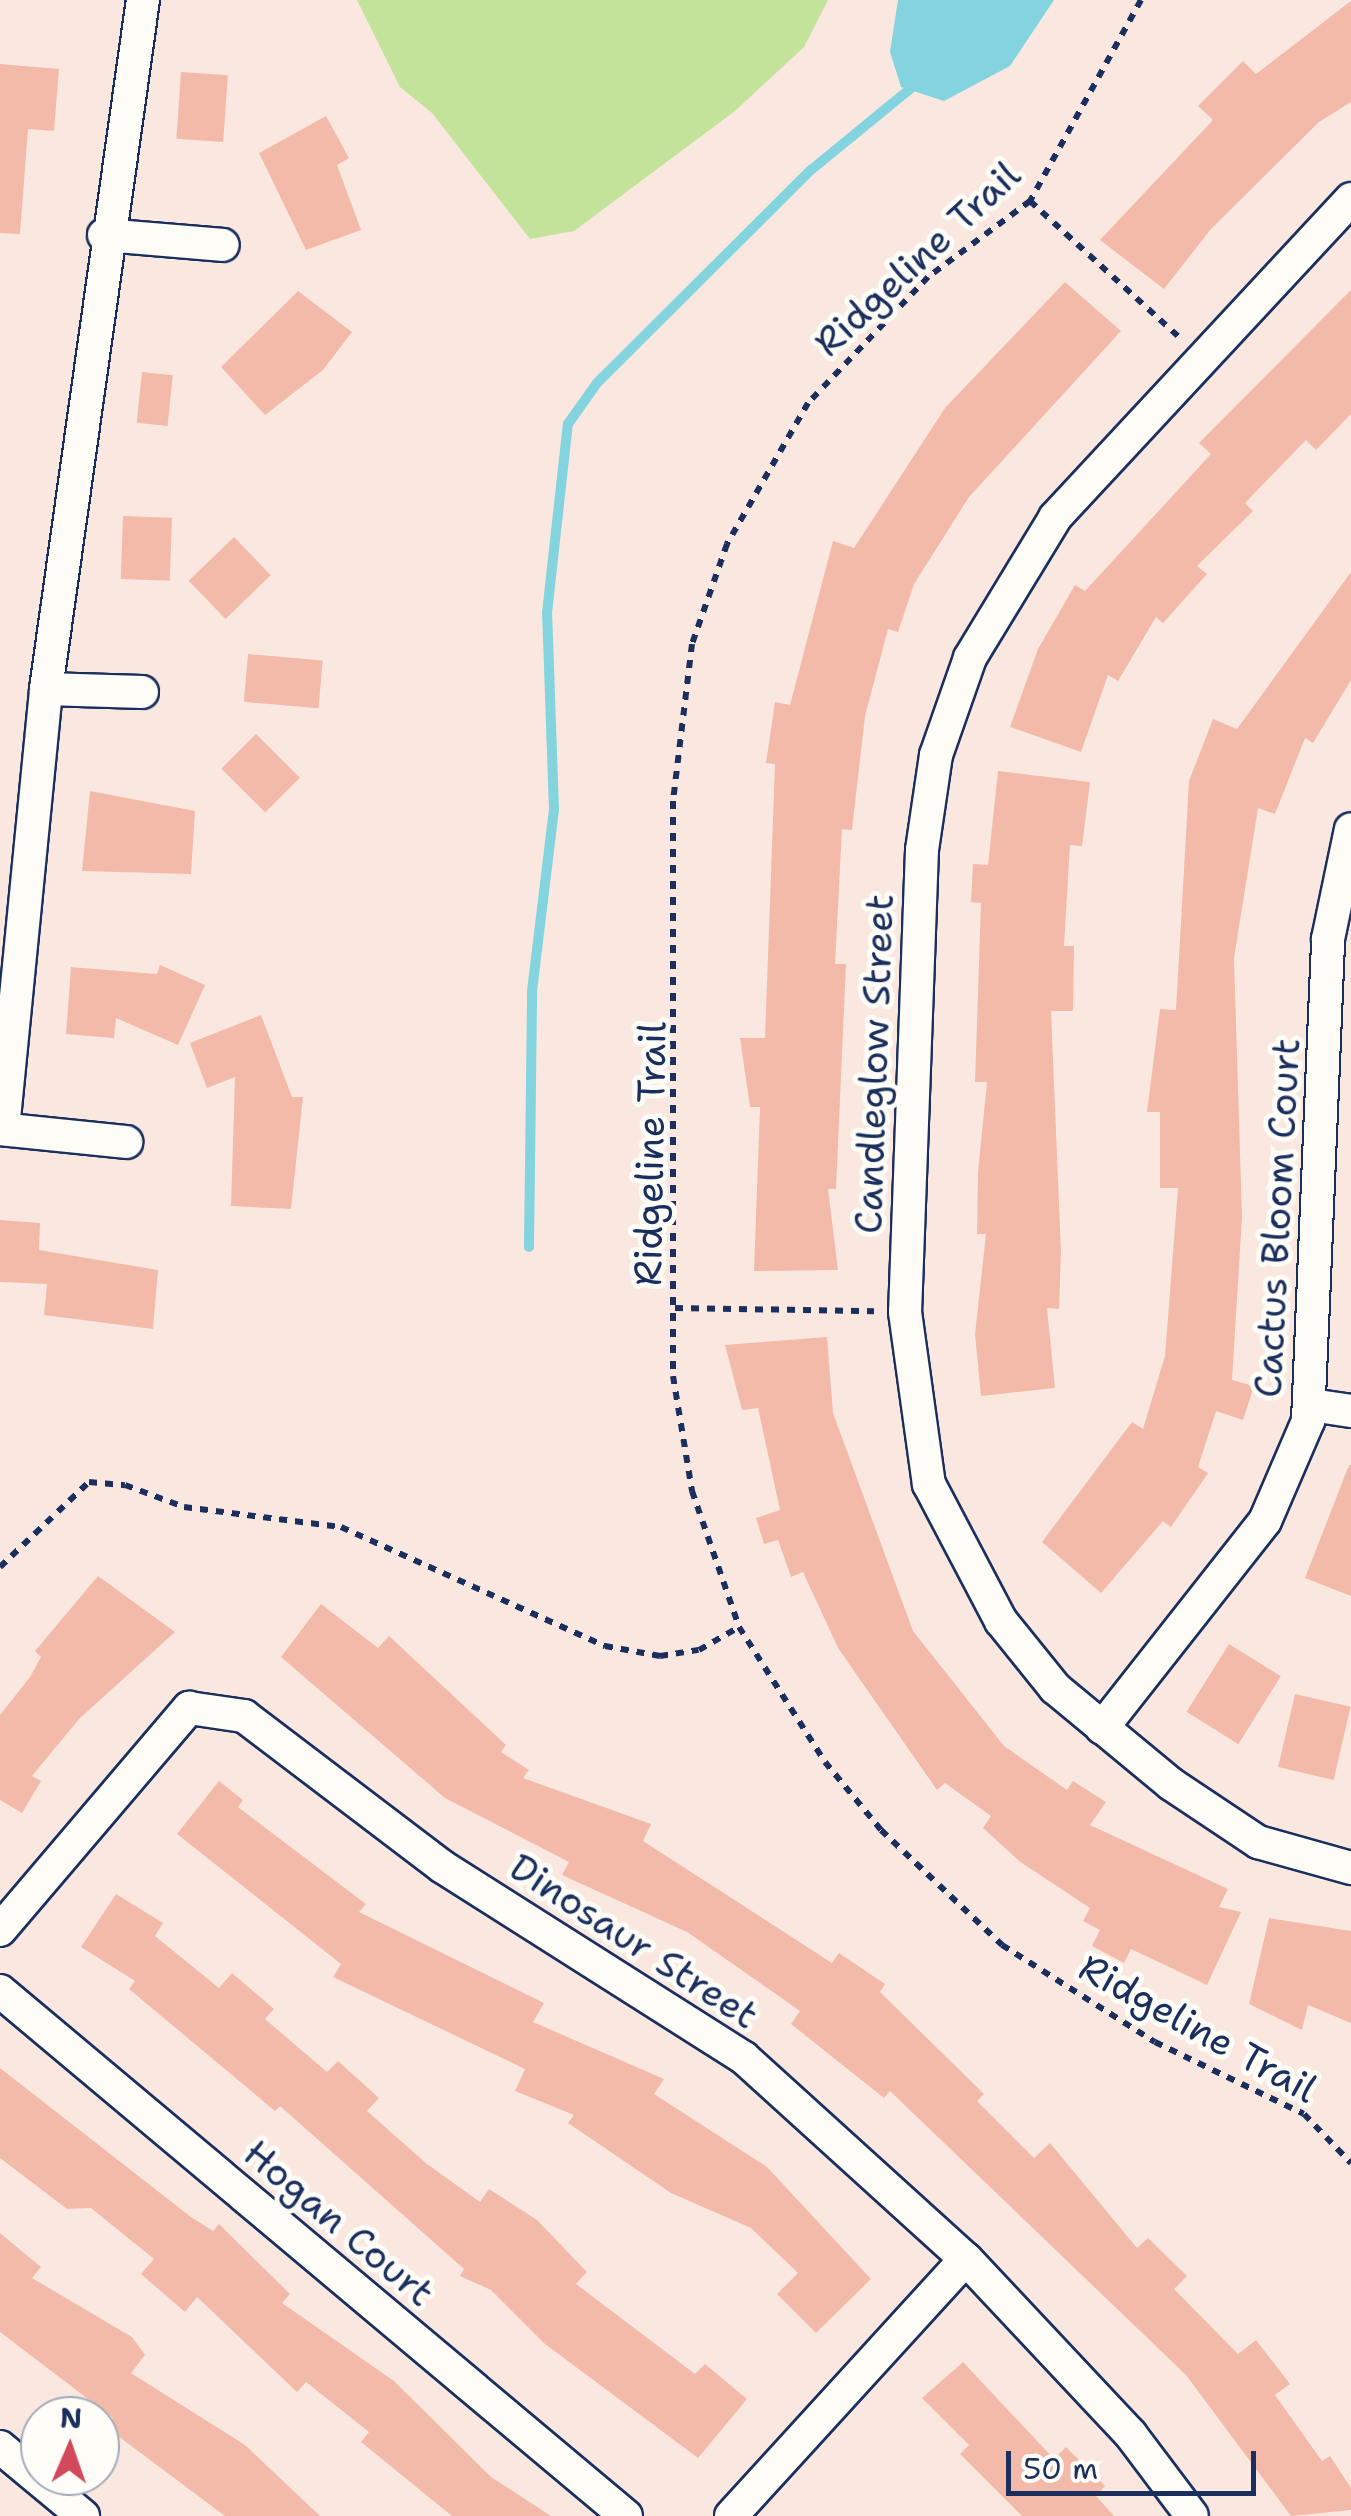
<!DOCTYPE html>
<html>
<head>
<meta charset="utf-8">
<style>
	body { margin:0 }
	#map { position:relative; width:1351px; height:2516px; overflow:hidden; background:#fae8e0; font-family:"Shantell Sans",sans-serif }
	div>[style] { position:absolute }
	.green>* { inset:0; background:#c3e39b }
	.water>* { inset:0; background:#83d4de }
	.stream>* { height:10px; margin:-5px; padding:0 5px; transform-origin:5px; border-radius:5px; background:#83d4de }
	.building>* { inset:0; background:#f3baaa; transform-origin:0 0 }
	.path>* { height:6px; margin-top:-3px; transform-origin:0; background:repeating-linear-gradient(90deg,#1b2f5e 0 8px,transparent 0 16px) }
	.roads { filter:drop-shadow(2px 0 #1b2f5e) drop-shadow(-2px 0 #1b2f5e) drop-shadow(0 2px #1b2f5e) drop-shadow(0 -2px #1b2f5e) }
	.street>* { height:32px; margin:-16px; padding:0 16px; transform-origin:16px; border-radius:16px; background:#fdfcf7 }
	span { translate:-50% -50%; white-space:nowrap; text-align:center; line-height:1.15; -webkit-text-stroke:10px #fdfcf7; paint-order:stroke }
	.street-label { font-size:38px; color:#1b2f5e }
	.north { position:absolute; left:20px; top:2396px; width:100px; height:100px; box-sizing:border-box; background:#fdfcf7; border:2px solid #a3aaba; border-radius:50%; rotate:2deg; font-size:28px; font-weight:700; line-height:40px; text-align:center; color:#1b2f5e }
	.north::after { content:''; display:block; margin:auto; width:35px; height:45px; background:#d1495b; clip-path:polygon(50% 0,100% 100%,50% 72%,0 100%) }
	.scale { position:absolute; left:1006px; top:2451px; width:250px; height:45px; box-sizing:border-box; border:5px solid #1b2f5e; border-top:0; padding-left:12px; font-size:30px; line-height:35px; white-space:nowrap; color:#1b2f5e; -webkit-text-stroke:8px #fdfcf7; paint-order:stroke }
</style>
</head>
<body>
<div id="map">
	<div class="green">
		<div style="clip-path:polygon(357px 0,828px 0,804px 47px,735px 111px,574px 231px,530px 239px,432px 113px,400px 87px)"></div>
	</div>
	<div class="water">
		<div style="clip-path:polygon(898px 0,1054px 0,1010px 66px,944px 101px,901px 87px,890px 52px)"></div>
	</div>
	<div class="stream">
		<div style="left:529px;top:1247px;width:256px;rotate:-89.3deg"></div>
		<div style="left:532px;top:991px;width:182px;rotate:-83.1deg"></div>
		<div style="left:554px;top:810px;width:197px;rotate:-92deg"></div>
		<div style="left:547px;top:613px;width:190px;rotate:-83.7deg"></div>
		<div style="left:568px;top:424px;width:50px;rotate:-54.7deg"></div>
		<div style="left:597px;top:383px;width:302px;rotate:-44.9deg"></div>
		<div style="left:811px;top:170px;width:134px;rotate:-39.3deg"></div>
	</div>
	<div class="building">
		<div style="clip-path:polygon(1351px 1px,1351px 102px,1319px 122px,1211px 229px,1164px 289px,1100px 240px,1213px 120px,1198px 106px,1243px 61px,1256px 74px)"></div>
		<div style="clip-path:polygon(0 64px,59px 69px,54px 131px,28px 129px,20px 234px,0 233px)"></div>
		<div style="left:181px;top:72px;width:47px;height:67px;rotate:4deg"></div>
		<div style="clip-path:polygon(326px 116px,349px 158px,337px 165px,361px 230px,306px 250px,259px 153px)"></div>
		<div style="clip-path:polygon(1065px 282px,1121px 331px,969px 497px,914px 584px,898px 632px,888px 629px,865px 716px,852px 830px,842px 829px,835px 964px,846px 964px,836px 1189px,828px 1189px,838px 1270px,754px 1271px,760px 1107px,750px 1107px,740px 1038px,765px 1038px,775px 764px,766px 763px,775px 702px,790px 705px,833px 541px,854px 548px,945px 408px)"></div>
		<div style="clip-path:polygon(1351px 290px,1351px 414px,1316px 450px,1306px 440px,1245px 503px,1253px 511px,1197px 566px,1207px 574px,1163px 623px,1156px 617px,1118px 681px,1108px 675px,1081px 752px,1010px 727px,1038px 649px,1075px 585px,1085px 591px,1211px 454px,1199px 443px)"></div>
		<div style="clip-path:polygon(298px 291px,352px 332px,323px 370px,265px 415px,221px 367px)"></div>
		<div style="left:142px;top:372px;width:31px;height:51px;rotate:6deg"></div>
		<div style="left:123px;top:516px;width:49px;height:63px;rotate:2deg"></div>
		<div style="left:234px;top:537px;width:53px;height:63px;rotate:46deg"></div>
		<div style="clip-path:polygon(1351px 572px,1351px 680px,1313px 743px,1305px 738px,1275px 814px,1258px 808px,1234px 958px,1242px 1217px,1232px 1380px,1254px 1386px,1243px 1420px,1216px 1411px,1198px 1467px,1208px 1473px,1171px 1527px,1163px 1521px,1101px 1593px,1042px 1542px,1132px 1422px,1143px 1429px,1165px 1356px,1178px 1188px,1160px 1188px,1160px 1112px,1147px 1112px,1160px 1009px,1176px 1010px,1189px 781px,1213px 719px,1237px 729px)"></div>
		<div style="left:248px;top:654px;width:75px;height:48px;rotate:5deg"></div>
		<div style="left:256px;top:734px;width:62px;height:49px;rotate:45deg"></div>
		<div style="clip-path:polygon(998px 771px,1090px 782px,1082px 846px,1070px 845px,1064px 946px,1074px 946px,1073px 1011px,1051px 1011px,1061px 1251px,1059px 1309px,1047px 1308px,1055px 1388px,981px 1396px,975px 1334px,986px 1234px,977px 1234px,978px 1172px,987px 1082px,975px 1082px,981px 903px,971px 902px,973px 864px,988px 865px)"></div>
		<div style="clip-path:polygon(90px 791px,195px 811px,191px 874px,82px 871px)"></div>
		<div style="clip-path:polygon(160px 965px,205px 985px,178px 1045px,116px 1018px,114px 1038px,66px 1034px,71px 967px,157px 974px)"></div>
		<div style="clip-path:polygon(261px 1015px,292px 1097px,303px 1097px,291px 1209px,231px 1206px,235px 1077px,207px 1088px,190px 1043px)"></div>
		<div style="clip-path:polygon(0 1220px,40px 1223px,39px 1250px,158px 1270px,153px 1329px,44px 1315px,47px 1284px,0 1282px)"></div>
		<div style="clip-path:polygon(827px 1337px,833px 1413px,913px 1631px,1004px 1746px,1067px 1790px,1073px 1781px,1106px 1802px,1090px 1825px,1228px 1889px,1219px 1907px,1241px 1912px,1207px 1985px,1131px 1949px,1124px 1963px,1092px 1946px,1100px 1930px,1083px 1921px,1090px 1908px,1019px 1861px,983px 1828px,991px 1816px,945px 1783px,937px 1790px,838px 1648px,803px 1572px,791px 1577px,778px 1540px,764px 1544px,756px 1518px,780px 1510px,758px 1408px,742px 1410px,725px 1345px)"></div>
		<div style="clip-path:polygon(1349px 1465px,1351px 1465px,1351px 1596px,1305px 1578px)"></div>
		<div style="clip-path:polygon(98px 1576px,175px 1632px,79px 1719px,32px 1776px,41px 1781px,22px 1813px,0 1800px,0 1715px,30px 1677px,41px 1657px,35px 1651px)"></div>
		<div style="clip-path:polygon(321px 1604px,378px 1648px,389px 1636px,506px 1745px,501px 1752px,529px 1770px,523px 1778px,651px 1824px,643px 1841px,832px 1963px,839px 1953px,885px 1984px,880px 1992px,984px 2094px,977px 2101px,1034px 2158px,1050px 2143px,1137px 2248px,1148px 2238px,1187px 2276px,1174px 2289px,1238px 2354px,1256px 2340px,1290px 2384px,1275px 2395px,1322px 2461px,1330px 2456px,1351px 2488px,1351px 2510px,1291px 2516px,1186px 2375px,890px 2091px,884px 2098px,791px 2024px,800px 2011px,687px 1932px,562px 1875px,569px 1862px,445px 1798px,281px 1657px)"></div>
		<div style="left:1229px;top:1644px;width:61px;height:80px;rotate:32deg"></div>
		<div style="left:1295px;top:1694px;width:57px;height:75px;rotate:13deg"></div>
		<div style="clip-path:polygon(219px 1781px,243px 1800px,238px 1807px,366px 1904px,359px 1912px,544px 2003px,533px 2022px,664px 2079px,654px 2094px,767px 2167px,871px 2279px,816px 2333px,777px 2294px,798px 2273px,751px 2228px,671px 2193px,568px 2123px,574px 2115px,515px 2091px,525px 2069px,333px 1977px,341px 1964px,177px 1834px)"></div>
		<div style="clip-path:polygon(116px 1894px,163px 1923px,155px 1936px,219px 1988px,232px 1973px,274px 2009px,265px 2019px,327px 2072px,338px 2061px,379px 2098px,367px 2111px,427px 2164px,480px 2202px,489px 2189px,537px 2220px,587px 2272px,576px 2284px,695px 2374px,705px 2364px,747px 2399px,698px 2458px,545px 2344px,491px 2290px,460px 2276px,464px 2269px,280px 2106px,275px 2111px,129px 1989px,135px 1981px,81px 1947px)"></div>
		<div style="clip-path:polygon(1269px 1918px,1351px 1931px,1351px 2023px,1308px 2005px,1302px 2030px,1249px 2004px)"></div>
		<div style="clip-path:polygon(0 2068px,191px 2217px,213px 2231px,219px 2224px,290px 2294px,282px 2303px,394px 2381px,491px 2477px,551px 2516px,452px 2516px,361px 2442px,369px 2432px,306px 2382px,297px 2392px,197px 2297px,185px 2312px,141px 2274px,154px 2259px,91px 2208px,67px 2209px,0 2158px)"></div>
		<div style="clip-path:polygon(0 2233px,41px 2267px,32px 2278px,132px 2337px,145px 2355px,131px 2373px,245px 2445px,320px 2516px,225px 2516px,106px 2427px,113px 2418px,0 2332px)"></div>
		<div style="clip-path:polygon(963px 2362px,1054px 2459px,1066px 2447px,1105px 2486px,1096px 2496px,1114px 2516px,1022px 2516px,960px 2454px,969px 2445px,922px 2398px)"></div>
	</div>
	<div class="path">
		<div style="left:1141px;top:0;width:230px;rotate:118.9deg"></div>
		<div style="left:1030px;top:201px;width:127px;rotate:143.3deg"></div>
		<div style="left:928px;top:277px;width:174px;rotate:133.6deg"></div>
		<div style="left:808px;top:403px;width:163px;rotate:119.9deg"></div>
		<div style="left:727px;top:544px;width:106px;rotate:109.3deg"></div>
		<div style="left:692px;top:644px;width:158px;rotate:96.9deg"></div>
		<div style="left:673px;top:801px;width:575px;rotate:90deg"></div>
		<div style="left:673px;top:1376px;width:117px;rotate:80.6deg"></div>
		<div style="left:692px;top:1491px;width:144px;rotate:70.9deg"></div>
		<div style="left:739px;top:1627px;width:160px;rotate:57.5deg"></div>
		<div style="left:825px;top:1762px;width:88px;rotate:50.5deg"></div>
		<div style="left:881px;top:1830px;width:167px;rotate:43.5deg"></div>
		<div style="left:1002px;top:1945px;width:181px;rotate:32.4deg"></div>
		<div style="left:1155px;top:2042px;width:165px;rotate:25.8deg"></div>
		<div style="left:1304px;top:2114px;width:68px;rotate:46.2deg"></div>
		<div style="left:1030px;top:201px;width:203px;rotate:42.4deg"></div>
		<div style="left:675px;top:1308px;width:199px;rotate:0.9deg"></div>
		<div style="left:0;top:1567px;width:123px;rotate:-43.7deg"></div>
		<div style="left:89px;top:1482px;width:36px;rotate:5deg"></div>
		<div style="left:125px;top:1485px;width:63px;rotate:20.4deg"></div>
		<div style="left:184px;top:1507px;width:158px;rotate:7.3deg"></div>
		<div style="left:341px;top:1527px;width:290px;rotate:24.3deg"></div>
		<div style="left:605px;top:1646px;width:56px;rotate:10.3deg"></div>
		<div style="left:660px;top:1656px;width:39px;rotate:-9deg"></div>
		<div style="left:699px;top:1650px;width:46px;rotate:-29.9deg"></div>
	</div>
	<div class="roads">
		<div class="street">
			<div style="left:1351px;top:199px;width:435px;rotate:132.9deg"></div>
			<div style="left:1055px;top:518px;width:164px;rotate:121.3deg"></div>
			<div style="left:970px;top:658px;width:103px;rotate:109.3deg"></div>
			<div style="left:936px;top:755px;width:96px;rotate:98.4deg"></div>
			<div style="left:922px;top:850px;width:462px;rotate:92.1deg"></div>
			<div style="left:905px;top:1312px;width:174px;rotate:82.1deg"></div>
			<div style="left:929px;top:1484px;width:155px;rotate:62.3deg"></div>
			<div style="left:1001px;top:1621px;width:86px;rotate:51.1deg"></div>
			<div style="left:1055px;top:1688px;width:151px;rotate:39.6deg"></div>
			<div style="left:1171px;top:1784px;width:105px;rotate:33.7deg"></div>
			<div style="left:1258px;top:1842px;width:97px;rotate:15.6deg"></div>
			<div style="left:104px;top:235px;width:119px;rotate:4.8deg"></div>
			<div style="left:46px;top:689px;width:96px;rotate:1.8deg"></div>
			<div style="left:0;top:1129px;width:127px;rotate:5.9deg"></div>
			<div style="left:3px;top:1129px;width:442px;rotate:-84.4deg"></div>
			<div style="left:46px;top:689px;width:696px;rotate:-81.99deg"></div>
			<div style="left:1311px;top:1405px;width:40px;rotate:8.5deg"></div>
			<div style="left:1102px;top:1728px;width:263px;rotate:-51.8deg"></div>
			<div style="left:1265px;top:1521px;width:109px;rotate:-66.7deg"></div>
			<div style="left:1308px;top:1421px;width:482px;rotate:-87.6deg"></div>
			<div style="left:1328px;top:939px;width:112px;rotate:-78.2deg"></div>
			<div style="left:0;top:1930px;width:292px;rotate:-49.6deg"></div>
			<div style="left:189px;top:1708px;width:56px;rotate:8.3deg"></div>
			<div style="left:244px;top:1716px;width:250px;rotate:37.2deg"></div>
			<div style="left:443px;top:1867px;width:356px;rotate:32.4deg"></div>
			<div style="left:744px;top:2058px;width:299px;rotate:42.2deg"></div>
			<div style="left:966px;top:2259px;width:241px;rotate:46.8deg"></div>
			<div style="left:1131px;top:2435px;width:101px;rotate:53deg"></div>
			<div style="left:0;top:1991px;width:817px;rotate:39.99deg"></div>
			<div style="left:0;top:2447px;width:108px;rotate:39.7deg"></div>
			<div style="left:731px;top:2516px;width:348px;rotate:-47.6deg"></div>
		</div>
	</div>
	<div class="street-label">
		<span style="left:917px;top:259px;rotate:-43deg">Ridgeline Trail</span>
		<span style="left:874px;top:1064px;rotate:-88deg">Candleglow Street</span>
		<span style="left:650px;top:1154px;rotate:-89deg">Ridgeline Trail</span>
		<span style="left:1277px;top:1218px;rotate:-87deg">Cactus Bloom Court</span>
		<span style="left:634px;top:1941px;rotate:33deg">Dinosaur Street</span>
		<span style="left:1198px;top:2028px;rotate:29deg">Ridgeline Trail</span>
		<span style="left:339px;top:2223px;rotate:40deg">Hogan Court</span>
	</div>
	<div class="north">N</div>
	<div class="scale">50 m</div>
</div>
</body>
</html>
